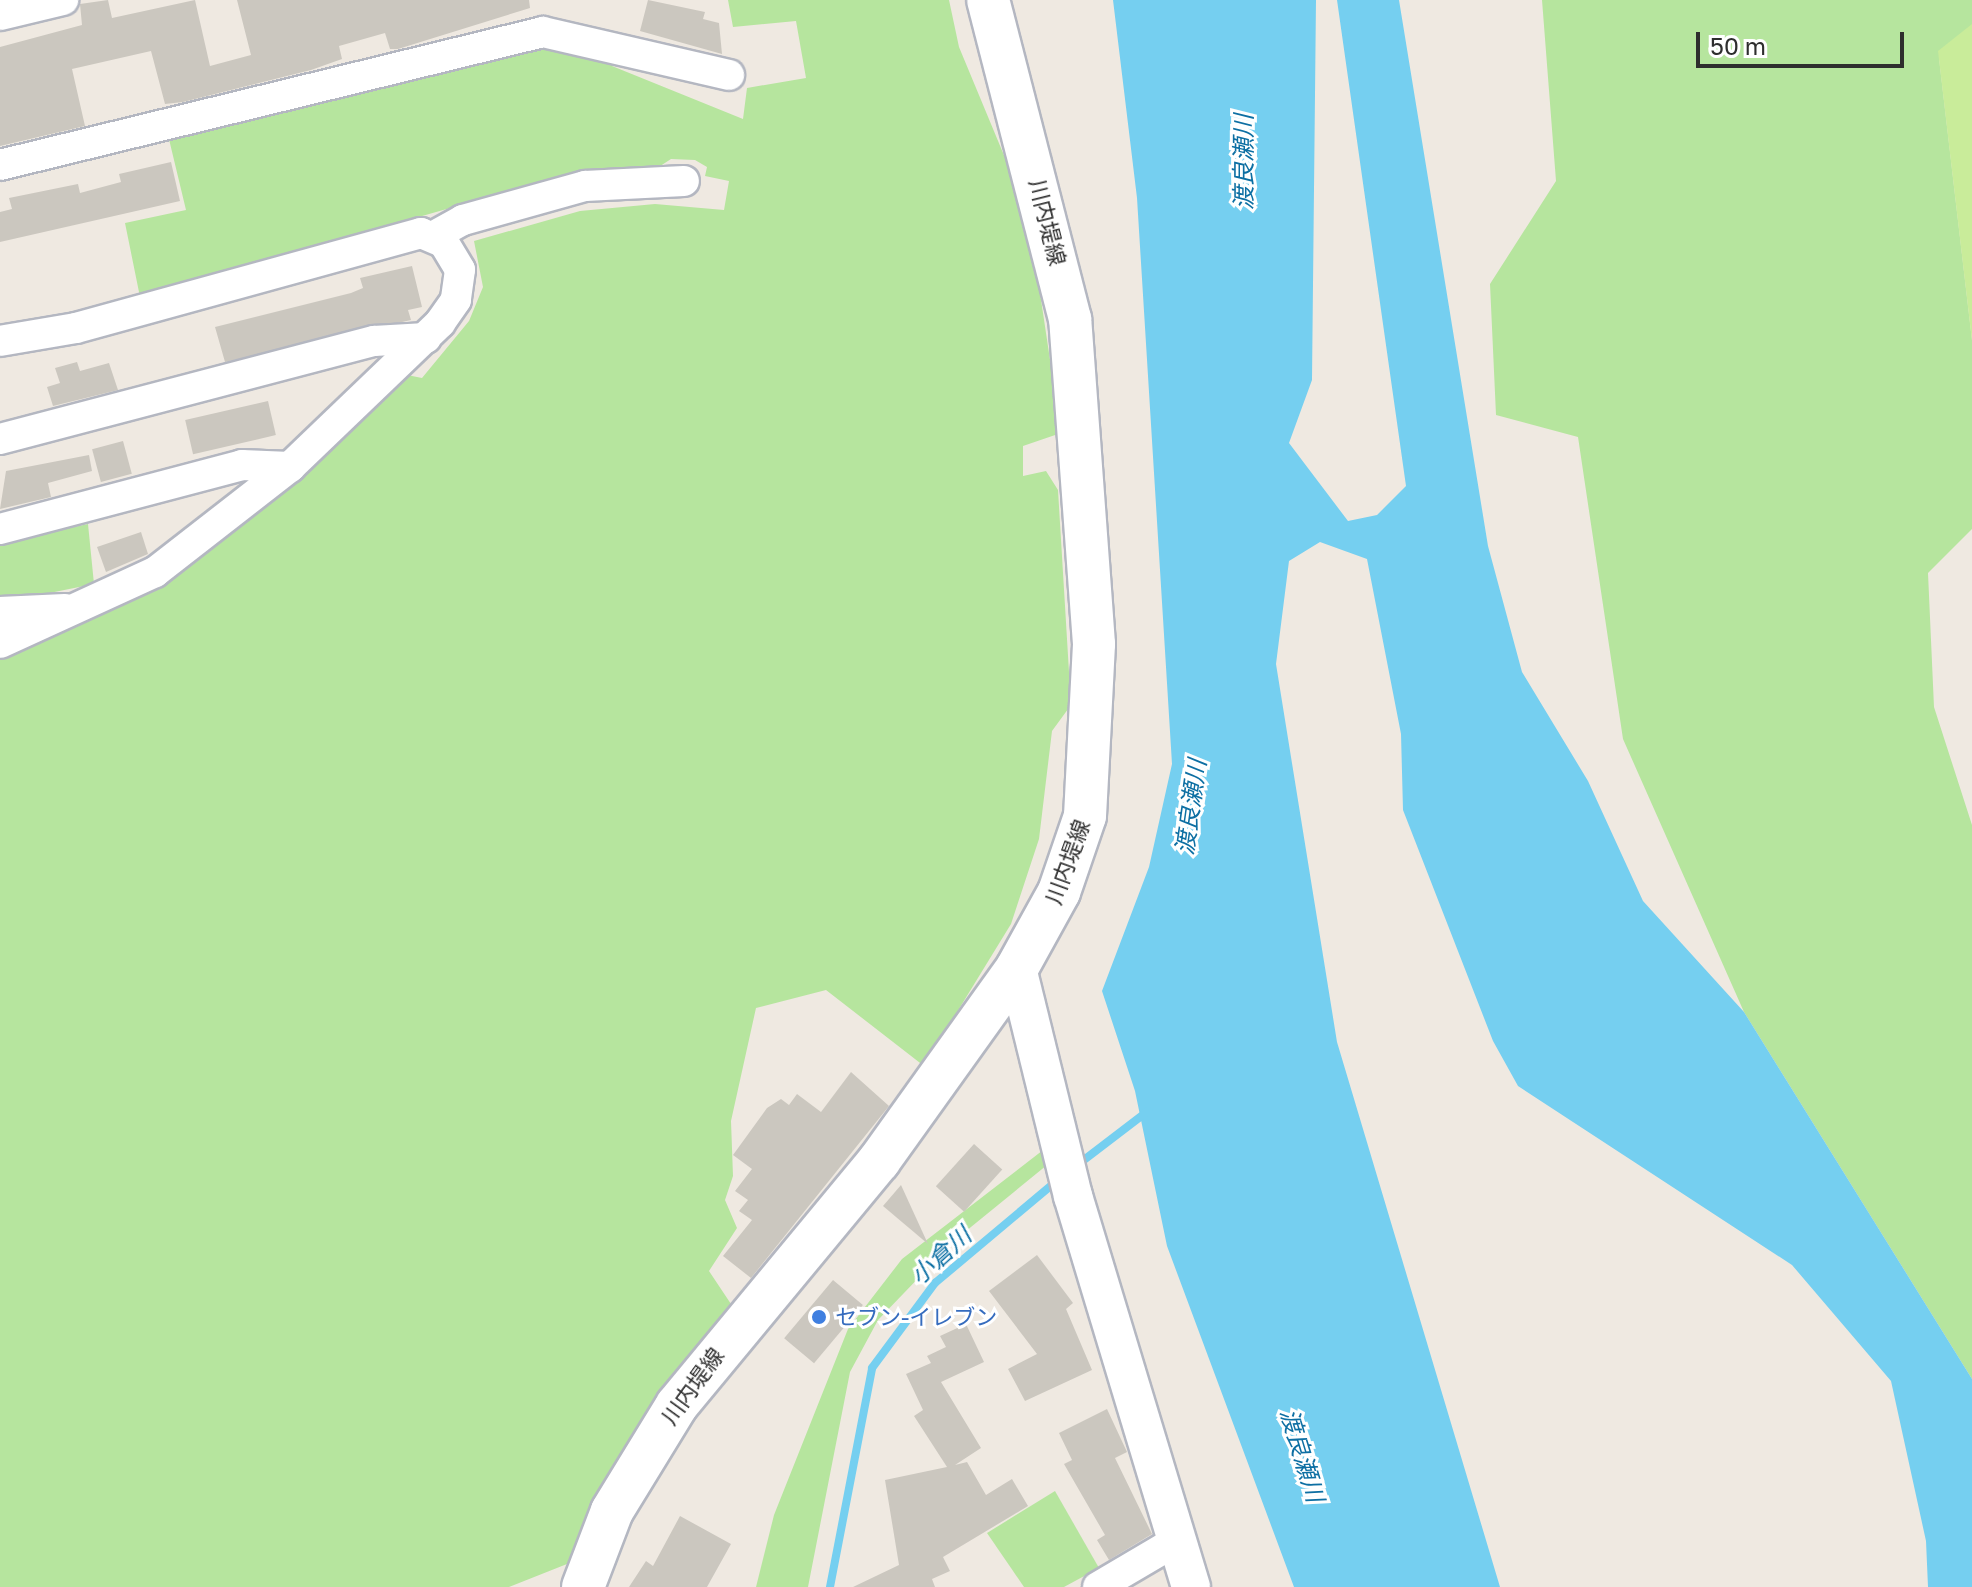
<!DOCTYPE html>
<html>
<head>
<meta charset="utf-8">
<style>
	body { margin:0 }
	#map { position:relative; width:1972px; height:1587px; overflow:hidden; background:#efe9e1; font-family:"Golos Text","Noto Sans JP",sans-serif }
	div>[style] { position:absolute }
	.green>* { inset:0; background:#b6e59e }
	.pitch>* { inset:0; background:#c9ec9a }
	.water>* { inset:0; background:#75cff0 }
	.stream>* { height:8px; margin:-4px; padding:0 4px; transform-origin:4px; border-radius:4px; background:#75cff0 }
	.building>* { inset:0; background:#cbc7bf; transform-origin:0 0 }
	.roads { filter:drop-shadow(2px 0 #b4b7c1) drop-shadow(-2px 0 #b4b7c1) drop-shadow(0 2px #b4b7c1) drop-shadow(0 -2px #b4b7c1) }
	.minor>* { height:30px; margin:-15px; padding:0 15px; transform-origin:15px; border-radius:15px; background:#fff }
	.tertiary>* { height:38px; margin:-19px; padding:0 19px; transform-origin:19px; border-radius:19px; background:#fff }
	.secondary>* { height:42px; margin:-21px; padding:0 21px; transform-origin:21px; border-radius:21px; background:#fff }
	.dots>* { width:22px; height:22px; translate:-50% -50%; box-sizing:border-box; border:4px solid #fff; border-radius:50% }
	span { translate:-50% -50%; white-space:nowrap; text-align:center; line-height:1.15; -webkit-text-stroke:6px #fff; paint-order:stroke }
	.street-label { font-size:22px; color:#2e2e2e }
	.shop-label { font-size:22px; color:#366cbe }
	.left { translate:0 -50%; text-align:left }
	.water-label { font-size:24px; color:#0d6fa3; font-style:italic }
	.scale { position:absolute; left:1696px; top:32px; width:208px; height:36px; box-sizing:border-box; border:4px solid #2e2e2e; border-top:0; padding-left:10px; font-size:24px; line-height:28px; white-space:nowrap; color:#2e2e2e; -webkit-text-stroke:6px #fff; paint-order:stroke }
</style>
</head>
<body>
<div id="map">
	<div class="green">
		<div style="clip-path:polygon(728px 0,949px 0,959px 47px,1028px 213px,1061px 433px,1023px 446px,1023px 476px,1046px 471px,1058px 490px,1071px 705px,1052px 731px,1039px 839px,1011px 924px,924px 1066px,826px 990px,756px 1008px,731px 1121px,733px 1176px,725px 1200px,737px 1228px,709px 1271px,731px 1304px,676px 1374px,594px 1504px,567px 1564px,509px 1587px,0 1587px,0 656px,169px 580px,407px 375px,422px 378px,469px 321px,483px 287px,474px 241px,580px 211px,655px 204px,724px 210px,729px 181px,705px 176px,707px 167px,695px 160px,671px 159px,648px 174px,464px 204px,140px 297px,125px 223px,186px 210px,168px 135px,547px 41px,614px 57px,612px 66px,743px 119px,747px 88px,806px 78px,796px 21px,733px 27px)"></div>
		<div style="clip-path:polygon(1542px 0,1972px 0,1972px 48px,1939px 58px,1972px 340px,1972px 529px,1928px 573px,1934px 707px,1972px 825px,1972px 1379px,1744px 1012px,1623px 739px,1578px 437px,1496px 415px,1490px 284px,1556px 181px)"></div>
		<div style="clip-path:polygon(88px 524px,94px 584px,0 603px,0 543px)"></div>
		<div style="clip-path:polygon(1047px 1147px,1047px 1165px,955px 1240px,878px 1320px,850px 1372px,808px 1587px,756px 1587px,774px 1515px,848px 1329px,902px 1259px)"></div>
		<div style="clip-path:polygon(1055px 1491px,1099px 1568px,1064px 1587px,1024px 1587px,987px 1533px)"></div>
	</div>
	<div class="pitch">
		<div style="clip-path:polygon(1972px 24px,1972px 341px,1938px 51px)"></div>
	</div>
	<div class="water">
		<div style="clip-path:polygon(1113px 0,1316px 0,1312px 380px,1289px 443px,1348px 521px,1377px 515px,1406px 486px,1337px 0,1399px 0,1488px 546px,1522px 672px,1588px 781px,1643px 901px,1744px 1012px,1972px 1379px,1972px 1587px,1928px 1587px,1926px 1541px,1891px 1381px,1792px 1265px,1518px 1086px,1493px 1041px,1403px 810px,1401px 734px,1367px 559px,1320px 542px,1289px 561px,1276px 664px,1337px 1042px,1500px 1587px,1294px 1587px,1167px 1246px,1135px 1091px,1102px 991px,1149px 867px,1172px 764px,1137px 198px)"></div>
	</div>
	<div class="stream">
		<div style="left:1076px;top:1166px;width:91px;rotate:-37.4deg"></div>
		<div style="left:830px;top:1587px;width:223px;rotate:-79.1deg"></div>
		<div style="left:872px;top:1368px;width:106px;rotate:-53.5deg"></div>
		<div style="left:935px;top:1283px;width:162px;rotate:-40deg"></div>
	</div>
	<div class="building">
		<div style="clip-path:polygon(108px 0,112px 18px,195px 0,210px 66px,251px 55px,237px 0,529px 0,530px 8px,398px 49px,390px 49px,385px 33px,339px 46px,342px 59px,311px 70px,183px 102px,165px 104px,151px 51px,72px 69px,85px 126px,0 146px,0 47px,82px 25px,80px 4px)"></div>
		<div style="clip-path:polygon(648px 0,705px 12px,703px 19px,719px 23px,722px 54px,640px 31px)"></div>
		<div style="clip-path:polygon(171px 162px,180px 201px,0 242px,0 212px,12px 209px,9px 198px,78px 184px,80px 193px,121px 182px,119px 174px)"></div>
		<div style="clip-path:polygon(412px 266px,422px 307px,408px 310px,411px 320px,225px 362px,215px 327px,351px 293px,363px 288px,360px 278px)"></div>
		<div style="clip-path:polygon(77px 362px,80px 371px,109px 363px,118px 390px,53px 406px,47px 387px,60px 383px,55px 368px)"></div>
		<div style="left:268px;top:401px;width:35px;height:85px;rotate:77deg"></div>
		<div style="left:123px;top:441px;width:34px;height:32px;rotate:75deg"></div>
		<div style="clip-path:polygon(89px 455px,92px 471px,48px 483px,51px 497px,0 509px,6px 471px)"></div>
		<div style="clip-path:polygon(141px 532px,148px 554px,106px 572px,97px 547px)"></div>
		<div style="clip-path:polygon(851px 1072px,889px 1106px,751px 1278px,723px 1256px,752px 1220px,739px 1211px,748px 1200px,735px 1191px,752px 1169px,733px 1155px,767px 1108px,781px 1099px,789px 1105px,797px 1094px,821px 1112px)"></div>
		<div style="left:974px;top:1144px;width:38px;height:57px;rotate:42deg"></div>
		<div style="clip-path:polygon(901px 1185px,928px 1244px,883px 1206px)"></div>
		<div style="clip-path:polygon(1037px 1255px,1073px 1303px,1066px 1309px,1092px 1370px,1025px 1401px,1008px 1369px,1037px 1354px,989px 1291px)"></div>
		<div style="left:833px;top:1280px;width:39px;height:76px;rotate:40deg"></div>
		<div style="clip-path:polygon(966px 1324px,984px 1362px,941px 1382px,981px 1448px,955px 1465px,967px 1462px,986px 1495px,1012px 1479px,1028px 1506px,943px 1557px,950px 1571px,932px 1579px,935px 1587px,853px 1587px,899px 1565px,885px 1480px,947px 1467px,914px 1416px,923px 1410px,906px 1374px,931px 1363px,927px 1356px,946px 1347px,940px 1336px)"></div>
		<div style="clip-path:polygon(1107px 1409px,1127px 1452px,1115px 1458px,1152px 1534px,1109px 1560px,1097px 1540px,1105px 1535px,1064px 1464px,1072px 1460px,1059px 1433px)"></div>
		<div style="clip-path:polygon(680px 1516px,731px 1544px,707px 1587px,629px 1587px,646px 1561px,653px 1566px)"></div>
	</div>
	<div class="roads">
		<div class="minor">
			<div style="left:0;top:15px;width:65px;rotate:-13.4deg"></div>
			<div style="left:0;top:165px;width:559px;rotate:-13.76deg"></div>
			<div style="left:543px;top:32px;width:191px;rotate:13deg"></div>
			<div style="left:434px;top:236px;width:33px;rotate:-29deg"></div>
			<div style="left:463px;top:220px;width:127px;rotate:-15.6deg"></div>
			<div style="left:585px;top:186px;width:99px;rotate:-2.9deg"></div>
			<div style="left:0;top:341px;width:77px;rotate:-9.7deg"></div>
			<div style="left:76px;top:328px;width:358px;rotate:-15.4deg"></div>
			<div style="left:421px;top:233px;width:25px;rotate:23deg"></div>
			<div style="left:444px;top:243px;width:31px;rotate:59deg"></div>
			<div style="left:460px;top:270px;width:30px;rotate:98deg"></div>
			<div style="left:456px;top:300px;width:28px;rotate:125deg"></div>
			<div style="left:440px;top:323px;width:208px;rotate:136.2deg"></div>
			<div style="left:290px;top:467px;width:171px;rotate:142.1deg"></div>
			<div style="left:155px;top:572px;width:170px;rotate:155.4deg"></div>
			<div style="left:0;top:439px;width:387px;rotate:-14.7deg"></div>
			<div style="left:374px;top:341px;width:52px;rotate:-3.3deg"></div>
			<div style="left:0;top:529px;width:250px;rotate:-14.8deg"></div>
			<div style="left:242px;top:465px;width:48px;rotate:2.4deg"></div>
			<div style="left:0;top:612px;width:65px;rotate:-2.6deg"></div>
			<div style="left:1098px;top:1587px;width:91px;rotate:-30.5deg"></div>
		</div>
		<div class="tertiary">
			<div style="left:1017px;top:968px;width:235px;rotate:76.2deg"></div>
			<div style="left:1073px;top:1196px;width:408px;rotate:73.2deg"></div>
		</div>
		<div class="secondary">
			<div style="left:583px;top:1587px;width:81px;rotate:-69.1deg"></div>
			<div style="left:612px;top:1511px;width:124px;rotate:-58.5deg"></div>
			<div style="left:677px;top:1405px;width:317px;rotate:-50.4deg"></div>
			<div style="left:879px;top:1161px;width:237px;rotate:-54.4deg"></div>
			<div style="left:1017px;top:968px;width:87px;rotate:-61.1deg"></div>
			<div style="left:1059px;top:892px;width:80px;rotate:-71.1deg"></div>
			<div style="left:1085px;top:816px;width:172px;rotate:-87deg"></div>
			<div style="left:1094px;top:644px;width:326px;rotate:-94.2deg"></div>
			<div style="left:1070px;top:319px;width:329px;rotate:-104.4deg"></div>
		</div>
	</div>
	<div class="dots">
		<div style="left:819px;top:1317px;background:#3f7fe0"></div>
	</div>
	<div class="street-label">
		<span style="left:1048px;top:222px;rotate:76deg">川内堤線</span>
		<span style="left:1067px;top:862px;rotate:-70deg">川内堤線</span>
		<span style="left:692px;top:1386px;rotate:-54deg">川内堤線</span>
	</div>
	<div class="shop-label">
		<span class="left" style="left:835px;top:1317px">セブン-イレブン</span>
	</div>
	<div class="water-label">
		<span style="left:1243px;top:162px;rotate:-90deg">渡良瀬川</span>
		<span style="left:1190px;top:807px;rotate:-82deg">渡良瀬川</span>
		<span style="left:940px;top:1255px;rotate:-42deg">小倉川</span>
		<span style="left:1303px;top:1455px;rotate:73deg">渡良瀬川</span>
	</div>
	<div class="scale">50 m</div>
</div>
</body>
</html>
